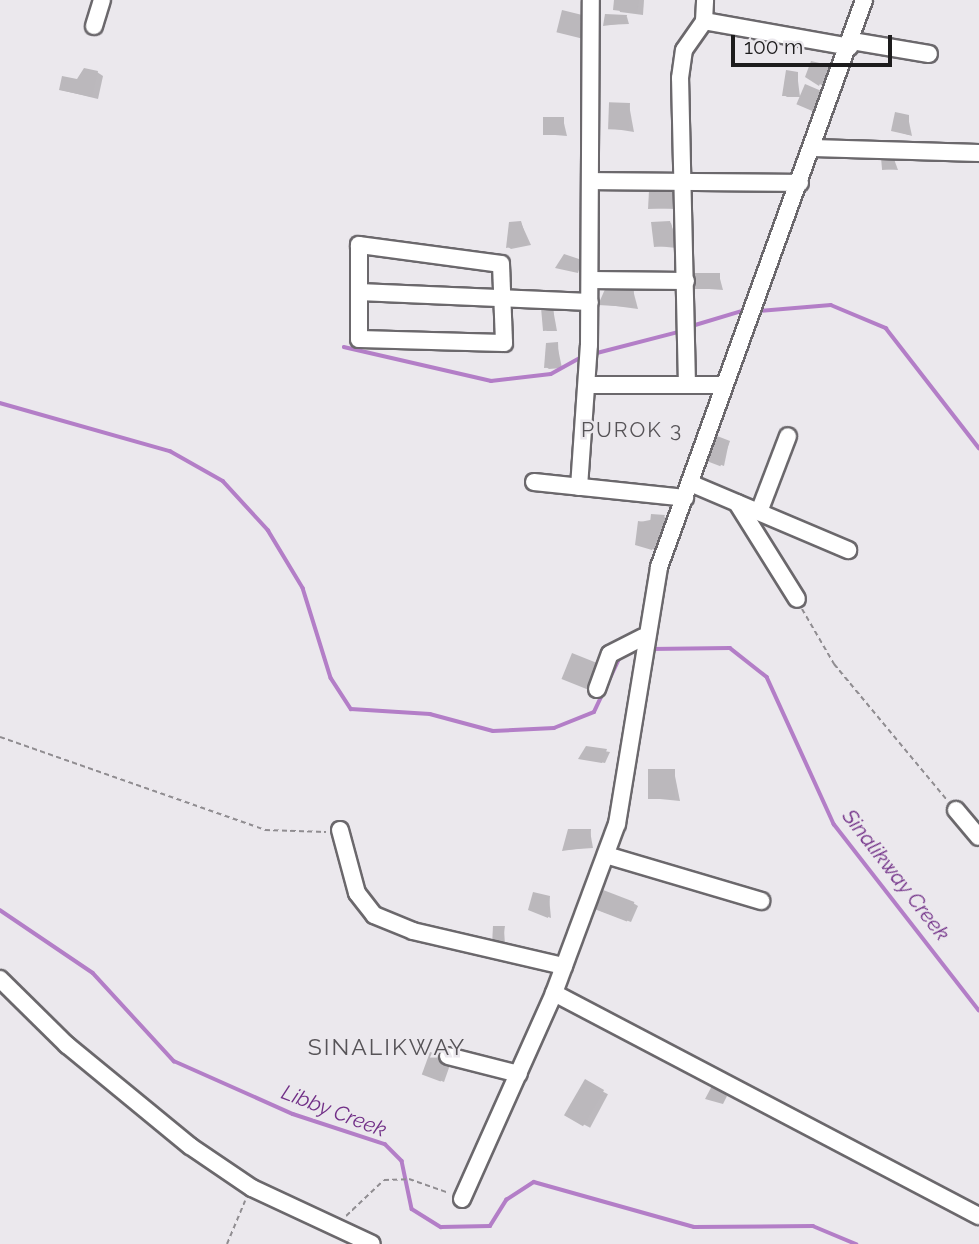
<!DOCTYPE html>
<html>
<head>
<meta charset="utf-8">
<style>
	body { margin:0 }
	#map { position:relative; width:979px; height:1244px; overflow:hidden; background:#ebe8ed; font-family:Raleway,sans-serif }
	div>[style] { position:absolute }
	.shadow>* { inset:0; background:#0003; transform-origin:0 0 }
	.stream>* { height:3.5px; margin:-1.75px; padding:0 1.75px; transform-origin:1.75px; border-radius:1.75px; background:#b37ec7 }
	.building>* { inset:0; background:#bbb8bc; transform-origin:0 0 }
	.path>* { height:2px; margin-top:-1px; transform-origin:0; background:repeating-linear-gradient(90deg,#908d91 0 5px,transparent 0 8.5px) }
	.roads { filter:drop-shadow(2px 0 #6b686c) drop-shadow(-2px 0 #6b686c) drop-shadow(0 2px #6b686c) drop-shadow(0 -2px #6b686c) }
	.minor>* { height:16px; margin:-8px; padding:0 8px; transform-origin:8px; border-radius:8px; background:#fff }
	span { translate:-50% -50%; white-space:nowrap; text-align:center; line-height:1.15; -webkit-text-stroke:5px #ebe8ed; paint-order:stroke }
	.neighbourhood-label { font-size:21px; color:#565357; letter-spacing:2px }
	.water-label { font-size:21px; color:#712f87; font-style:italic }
	.quarter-label { font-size:23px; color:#565357; letter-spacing:2px }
	.scale { position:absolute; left:731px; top:35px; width:161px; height:32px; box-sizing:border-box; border:4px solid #1d1c1d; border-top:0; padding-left:9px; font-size:21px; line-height:24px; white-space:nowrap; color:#1d1c1d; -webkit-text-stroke:5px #ebe8ed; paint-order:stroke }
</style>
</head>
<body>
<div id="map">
	<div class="shadow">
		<div style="clip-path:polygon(616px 0,644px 0,643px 15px,620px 12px)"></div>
		<div style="clip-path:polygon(627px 17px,629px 24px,605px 25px)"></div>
		<div style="clip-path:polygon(812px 63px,831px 68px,823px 86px,807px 76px)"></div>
		<div style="clip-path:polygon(97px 72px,103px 76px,98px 99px,61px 90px)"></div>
		<div style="clip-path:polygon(797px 73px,800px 97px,787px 97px,784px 95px)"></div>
		<div style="clip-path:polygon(629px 105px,634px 132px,609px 128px)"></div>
		<div style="clip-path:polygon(908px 117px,912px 136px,892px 130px)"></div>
		<div style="clip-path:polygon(563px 119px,567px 136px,543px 134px)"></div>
		<div style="clip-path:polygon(894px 159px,898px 170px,883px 169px)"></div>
		<div style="clip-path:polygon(672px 194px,675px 209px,650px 208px)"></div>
		<div style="clip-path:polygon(521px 223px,531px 245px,511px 249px,508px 247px)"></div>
		<div style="clip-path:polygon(653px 223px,671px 223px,677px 248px,656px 246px)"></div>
		<div style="clip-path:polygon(719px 275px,723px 290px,695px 288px)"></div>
		<div style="clip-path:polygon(633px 290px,638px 309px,601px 304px)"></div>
		<div style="clip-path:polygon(553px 309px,557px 331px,547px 331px,544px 329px)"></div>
		<div style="clip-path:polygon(557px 344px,562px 368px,549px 369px,546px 367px)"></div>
		<div style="clip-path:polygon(729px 442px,724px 466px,713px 462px)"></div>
		<div style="clip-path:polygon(665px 517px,670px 520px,658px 551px,637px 544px,640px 522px)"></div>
		<div style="clip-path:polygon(586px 748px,610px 752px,605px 763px,580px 758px)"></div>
		<div style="clip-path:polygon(674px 771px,680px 801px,650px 798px)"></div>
		<div style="clip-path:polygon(590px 831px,593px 848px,564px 850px)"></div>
		<div style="clip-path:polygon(549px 897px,551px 918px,533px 911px)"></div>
		<div style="clip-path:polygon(633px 903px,638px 906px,631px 922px,598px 910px)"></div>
		<div style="clip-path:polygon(504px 928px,505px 946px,497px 946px)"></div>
		<div style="clip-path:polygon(431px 1054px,451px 1062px,444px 1082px,427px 1075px)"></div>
		<div style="left:585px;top:1082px;width:26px;height:38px;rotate:28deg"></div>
	</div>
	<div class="stream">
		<div style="left:758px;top:311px;width:73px;rotate:-4.7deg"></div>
		<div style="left:831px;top:305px;width:60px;rotate:22.7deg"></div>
		<div style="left:886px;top:328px;width:152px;rotate:52.2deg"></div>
		<div style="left:692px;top:326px;width:52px;rotate:-16.7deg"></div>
		<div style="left:344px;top:347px;width:151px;rotate:13deg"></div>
		<div style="left:491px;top:381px;width:60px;rotate:-6.7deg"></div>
		<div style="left:551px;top:374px;width:33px;rotate:-29deg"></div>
		<div style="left:597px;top:353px;width:84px;rotate:-14.5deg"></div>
		<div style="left:0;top:403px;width:177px;rotate:15.8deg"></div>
		<div style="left:170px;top:451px;width:61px;rotate:29.5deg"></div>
		<div style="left:223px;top:481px;width:67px;rotate:47.4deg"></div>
		<div style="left:268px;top:530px;width:68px;rotate:58.9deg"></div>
		<div style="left:303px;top:588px;width:94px;rotate:72.7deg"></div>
		<div style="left:331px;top:678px;width:37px;rotate:57deg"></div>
		<div style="left:351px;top:709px;width:79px;rotate:3.6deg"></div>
		<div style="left:430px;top:714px;width:65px;rotate:15.1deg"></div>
		<div style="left:493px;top:731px;width:61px;rotate:-2.8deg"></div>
		<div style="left:554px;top:728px;width:43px;rotate:-21.8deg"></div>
		<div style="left:594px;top:712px;width:61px;rotate:-64.7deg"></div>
		<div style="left:651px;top:649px;width:79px;rotate:-0.7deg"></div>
		<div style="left:730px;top:648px;width:47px;rotate:38.1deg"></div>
		<div style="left:767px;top:677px;width:162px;rotate:65.5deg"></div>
		<div style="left:834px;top:824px;width:236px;rotate:52.1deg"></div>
		<div style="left:0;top:910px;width:112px;rotate:34.1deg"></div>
		<div style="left:93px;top:973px;width:120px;rotate:47.4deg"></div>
		<div style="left:174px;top:1061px;width:130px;rotate:24deg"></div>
		<div style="left:293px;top:1114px;width:97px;rotate:18.1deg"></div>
		<div style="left:385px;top:1144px;width:24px;rotate:45deg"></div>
		<div style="left:402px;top:1161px;width:49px;rotate:78.2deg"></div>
		<div style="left:412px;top:1209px;width:34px;rotate:32deg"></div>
		<div style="left:441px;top:1227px;width:49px;rotate:-1.2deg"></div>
		<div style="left:490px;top:1226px;width:31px;rotate:-58deg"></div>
		<div style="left:506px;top:1200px;width:33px;rotate:-33deg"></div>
		<div style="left:534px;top:1182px;width:166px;rotate:15.7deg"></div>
		<div style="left:694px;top:1227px;width:119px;rotate:-0.5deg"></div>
		<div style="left:813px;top:1226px;width:47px;rotate:22.7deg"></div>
	</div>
	<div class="building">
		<div style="clip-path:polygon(614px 0,639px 0,637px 13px,613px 10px)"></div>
		<div style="left:562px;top:10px;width:25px;height:23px;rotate:14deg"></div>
		<div style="clip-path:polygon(605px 14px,627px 15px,626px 23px,603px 26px)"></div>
		<div style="clip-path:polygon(811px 61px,828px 65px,819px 86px,805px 77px)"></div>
		<div style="clip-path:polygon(84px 68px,98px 71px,92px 97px,59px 90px,62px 76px,77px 79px)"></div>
		<div style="clip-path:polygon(786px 70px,798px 72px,798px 96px,782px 96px)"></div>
		<div style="left:805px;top:84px;width:23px;height:22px;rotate:23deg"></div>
		<div style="left:630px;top:103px;width:27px;height:21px;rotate:92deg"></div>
		<div style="clip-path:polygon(895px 112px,909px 115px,909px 135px,891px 131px)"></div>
		<div style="left:543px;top:117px;width:21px;height:18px"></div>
		<div style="left:894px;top:157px;width:12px;height:13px;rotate:85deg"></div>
		<div style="clip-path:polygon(649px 191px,673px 192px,673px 208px,648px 209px)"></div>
		<div style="clip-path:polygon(521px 221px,528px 244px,506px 248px,509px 222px)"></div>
		<div style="clip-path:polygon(670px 221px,678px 245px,654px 247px,651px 222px)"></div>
		<div style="clip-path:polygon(564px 254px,582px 260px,578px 273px,555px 268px)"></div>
		<div style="left:693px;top:273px;width:27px;height:16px"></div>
		<div style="clip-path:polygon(606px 287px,634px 288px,633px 307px,598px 305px)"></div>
		<div style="left:553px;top:307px;width:23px;height:12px;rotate:85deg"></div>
		<div style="clip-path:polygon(558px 342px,559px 367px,544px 368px,546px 343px)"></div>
		<div style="left:717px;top:436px;width:14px;height:27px;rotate:21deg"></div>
		<div style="clip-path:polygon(651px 514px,665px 515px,652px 550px,635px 545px,638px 521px,650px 523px)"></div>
		<div style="left:572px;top:653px;width:29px;height:28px;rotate:22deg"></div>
		<div style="clip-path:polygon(586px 746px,607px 749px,602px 763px,578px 759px)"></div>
		<div style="left:648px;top:769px;width:27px;height:30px"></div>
		<div style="clip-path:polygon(568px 829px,591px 829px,590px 847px,562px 851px)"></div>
		<div style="left:598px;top:888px;width:39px;height:21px;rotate:21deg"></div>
		<div style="clip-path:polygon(533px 892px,550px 896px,548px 918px,528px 910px)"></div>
		<div style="clip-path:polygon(493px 926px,505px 926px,502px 945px,492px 945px)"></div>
		<div style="left:430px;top:1052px;width:20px;height:24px;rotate:20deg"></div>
		<div style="left:585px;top:1079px;width:22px;height:42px;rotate:30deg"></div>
		<div style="clip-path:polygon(713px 1084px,727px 1096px,723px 1104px,705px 1099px)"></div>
	</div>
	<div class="path">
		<div style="left:802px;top:609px;width:64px;rotate:59.8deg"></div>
		<div style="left:834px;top:664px;width:177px;rotate:50.3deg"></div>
		<div style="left:0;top:737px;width:281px;rotate:19.3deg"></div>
		<div style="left:265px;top:830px;width:61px;rotate:1.9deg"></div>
		<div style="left:346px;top:1216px;width:52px;rotate:-43.5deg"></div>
		<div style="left:384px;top:1180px;width:25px;rotate:-2deg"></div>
		<div style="left:409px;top:1179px;width:42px;rotate:19.3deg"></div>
		<div style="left:227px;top:1244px;width:47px;rotate:-67.3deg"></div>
	</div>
	<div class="roads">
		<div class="minor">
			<div style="left:704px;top:21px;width:148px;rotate:10.1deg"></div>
			<div style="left:94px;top:26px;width:27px;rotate:-73deg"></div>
			<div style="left:852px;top:41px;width:78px;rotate:9.6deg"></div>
			<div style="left:813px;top:148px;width:166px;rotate:1.7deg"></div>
			<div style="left:591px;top:181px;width:209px;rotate:0.5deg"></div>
			<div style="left:359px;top:245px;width:143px;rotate:7.6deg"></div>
			<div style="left:501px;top:264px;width:79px;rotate:87.8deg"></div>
			<div style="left:504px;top:343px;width:145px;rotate:-178.4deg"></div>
			<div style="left:359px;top:339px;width:94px;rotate:-90deg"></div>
			<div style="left:590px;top:280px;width:96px;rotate:0.6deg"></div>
			<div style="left:359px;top:292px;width:231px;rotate:2.5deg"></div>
			<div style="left:587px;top:385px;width:137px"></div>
			<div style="left:687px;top:385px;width:307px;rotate:-91.3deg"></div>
			<div style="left:680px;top:78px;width:28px;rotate:-82deg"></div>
			<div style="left:684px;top:50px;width:35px;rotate:-55deg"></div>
			<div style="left:704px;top:21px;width:21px;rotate:-87deg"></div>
			<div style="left:534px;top:482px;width:152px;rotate:6deg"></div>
			<div style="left:690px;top:483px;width:172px;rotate:23deg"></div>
			<div style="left:579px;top:487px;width:142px;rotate:-86deg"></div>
			<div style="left:589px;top:345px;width:345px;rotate:-89.7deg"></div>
			<div style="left:737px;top:503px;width:113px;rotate:58deg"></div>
			<div style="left:759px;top:512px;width:81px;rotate:-69.1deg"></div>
			<div style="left:597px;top:689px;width:37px;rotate:-70deg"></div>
			<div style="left:610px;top:654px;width:37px;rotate:-27deg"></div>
			<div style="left:956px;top:810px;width:35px;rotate:50deg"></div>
			<div style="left:340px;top:830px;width:65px;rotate:74.9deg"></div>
			<div style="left:357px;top:893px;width:28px;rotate:52deg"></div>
			<div style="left:374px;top:915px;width:42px;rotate:22.3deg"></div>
			<div style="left:413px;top:931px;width:155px;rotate:13.1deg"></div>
			<div style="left:606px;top:855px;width:162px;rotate:16.5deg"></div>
			<div style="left:0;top:979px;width:94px;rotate:44.6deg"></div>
			<div style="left:67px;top:1045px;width:159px;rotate:39.4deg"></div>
			<div style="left:190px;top:1146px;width:75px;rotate:34.1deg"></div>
			<div style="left:252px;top:1188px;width:132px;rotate:25deg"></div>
			<div style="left:554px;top:993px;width:480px;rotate:27.7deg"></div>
			<div style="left:448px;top:1056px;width:73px;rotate:14.2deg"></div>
			<div style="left:462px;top:1199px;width:226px;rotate:-65.9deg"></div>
			<div style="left:554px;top:993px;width:180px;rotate:-69.6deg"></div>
			<div style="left:617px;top:824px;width:260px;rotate:-80.7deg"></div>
			<div style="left:659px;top:567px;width:603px;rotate:-70.12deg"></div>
		</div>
	</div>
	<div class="neighbourhood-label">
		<span style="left:632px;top:430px">PUROK 3</span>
	</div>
	<div class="water-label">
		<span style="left:896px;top:875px;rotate:52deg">Sinalikway Creek</span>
		<span style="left:334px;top:1111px;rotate:21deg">Libby Creek</span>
	</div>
	<div class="quarter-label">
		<span style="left:387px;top:1047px">SINALIKWAY</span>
	</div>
	<div class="scale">100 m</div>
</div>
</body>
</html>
